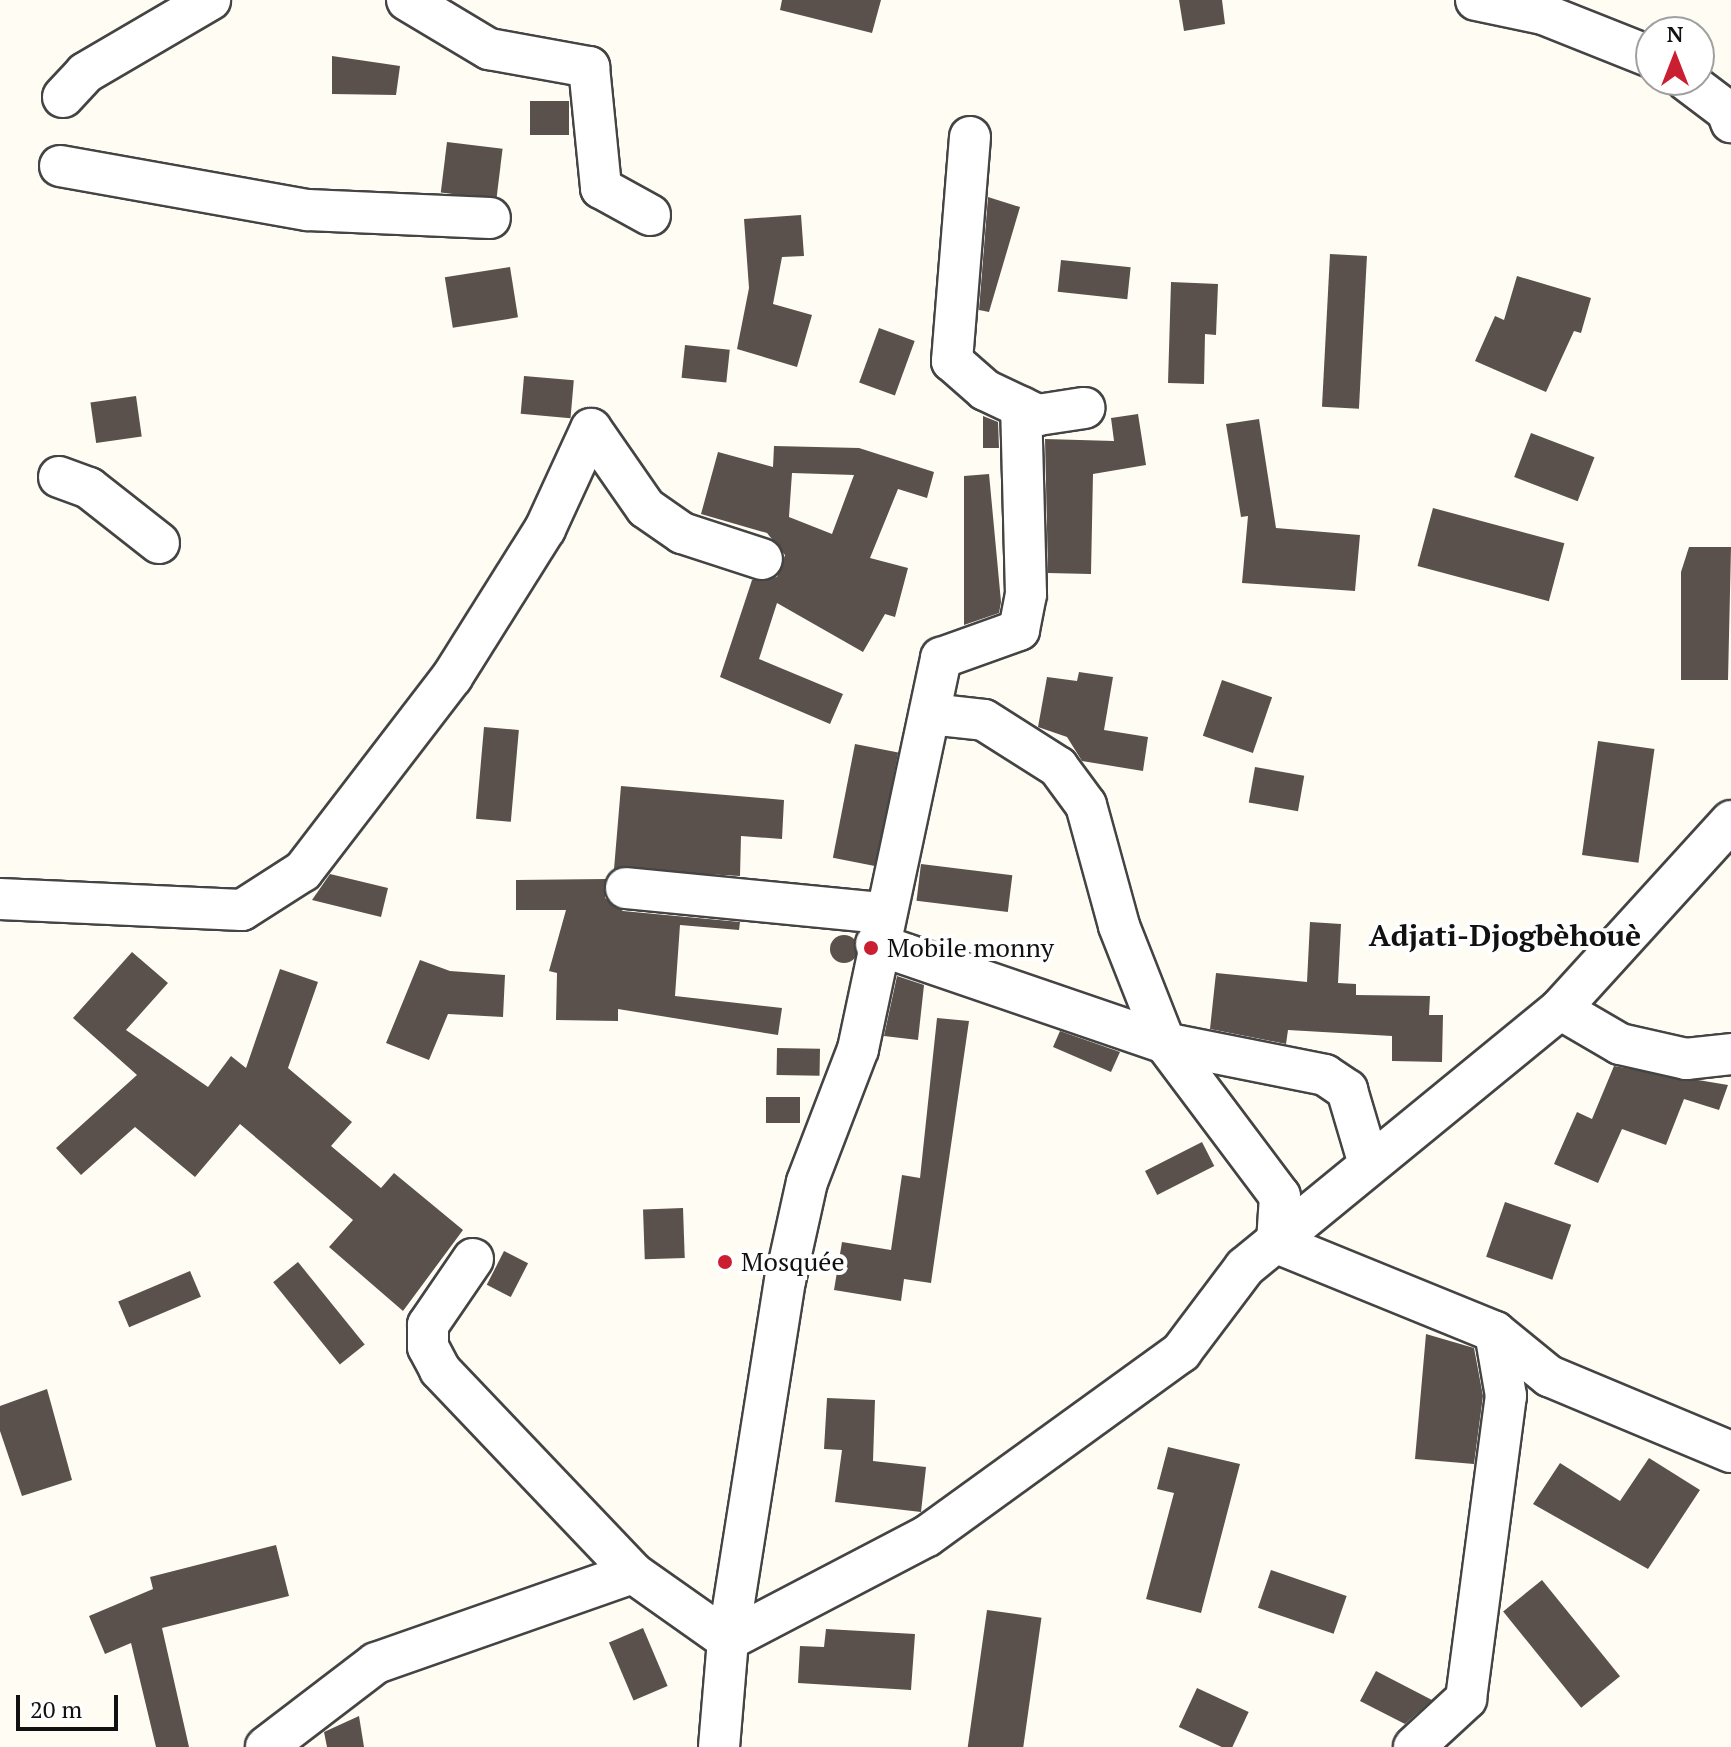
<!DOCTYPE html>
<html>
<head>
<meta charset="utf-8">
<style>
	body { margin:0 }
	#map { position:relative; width:1731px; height:1747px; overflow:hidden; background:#fffcf4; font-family:"PT Serif",serif }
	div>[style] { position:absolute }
	.building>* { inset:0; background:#5a514c; transform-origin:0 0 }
	.round { border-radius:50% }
	.roads { filter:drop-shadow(2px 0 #444) drop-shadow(-2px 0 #444) drop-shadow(0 2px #444) drop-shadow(0 -2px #444) }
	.street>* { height:40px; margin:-20px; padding:0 20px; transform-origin:20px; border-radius:20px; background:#fff }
	.dots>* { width:22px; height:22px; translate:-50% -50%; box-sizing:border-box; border:4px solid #fff; border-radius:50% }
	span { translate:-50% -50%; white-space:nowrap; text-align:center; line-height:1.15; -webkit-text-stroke:8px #fff; paint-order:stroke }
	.poi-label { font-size:26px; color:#111 }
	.left { translate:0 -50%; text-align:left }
	.quarter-label { font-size:30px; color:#111; font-weight:700 }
	.north { position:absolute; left:1635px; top:16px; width:80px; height:80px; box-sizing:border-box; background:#fff; border:2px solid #a0a0a0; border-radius:50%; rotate:0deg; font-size:22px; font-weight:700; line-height:32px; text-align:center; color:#111 }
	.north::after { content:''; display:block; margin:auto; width:28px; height:36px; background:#ca1f30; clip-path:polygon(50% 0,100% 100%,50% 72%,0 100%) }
	.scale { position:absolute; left:16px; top:1695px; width:102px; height:36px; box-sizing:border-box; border:4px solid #111; border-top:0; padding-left:10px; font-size:24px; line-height:28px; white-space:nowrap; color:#111; -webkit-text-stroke:6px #fff; paint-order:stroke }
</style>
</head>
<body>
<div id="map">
	<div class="building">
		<div style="clip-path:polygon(782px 0,881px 0,872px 33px,780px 10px)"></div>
		<div style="clip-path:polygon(1179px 0,1222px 0,1225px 24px,1184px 31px)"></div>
		<div style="clip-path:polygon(332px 56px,400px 66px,396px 95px,332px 94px)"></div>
		<div style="left:530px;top:101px;width:39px;height:34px"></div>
		<div style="left:447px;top:142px;width:56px;height:51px;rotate:7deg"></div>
		<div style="clip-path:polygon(988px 197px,1020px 207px,989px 312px,979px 310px)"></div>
		<div style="clip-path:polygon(801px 215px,804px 256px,782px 257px,773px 304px,812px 315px,797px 367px,737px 349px,749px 288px,744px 219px)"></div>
		<div style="left:1330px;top:254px;width:37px;height:153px;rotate:3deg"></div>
		<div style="left:1061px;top:260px;width:70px;height:32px;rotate:6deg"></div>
		<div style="left:510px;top:267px;width:51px;height:66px;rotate:81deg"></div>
		<div style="clip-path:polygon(1517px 276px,1591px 298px,1581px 333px,1574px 331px,1546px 392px,1475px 361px,1495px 316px,1504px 320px)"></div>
		<div style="clip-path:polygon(1171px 282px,1218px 284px,1216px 335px,1205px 334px,1204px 384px,1168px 383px)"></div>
		<div style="left:879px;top:328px;width:38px;height:58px;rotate:20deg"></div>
		<div style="left:685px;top:345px;width:45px;height:33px;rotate:6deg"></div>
		<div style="left:524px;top:376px;width:50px;height:38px;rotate:5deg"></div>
		<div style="left:136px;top:396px;width:41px;height:46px;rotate:82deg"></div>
		<div style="clip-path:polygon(1138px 414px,1146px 465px,1093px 474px,1091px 574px,1048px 573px,1045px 439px,1114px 441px,1111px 418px)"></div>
		<div style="clip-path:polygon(983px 416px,998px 422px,999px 448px,983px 448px)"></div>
		<div style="clip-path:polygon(1259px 419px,1276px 528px,1360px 535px,1355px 591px,1242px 583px,1248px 516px,1241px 517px,1226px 424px)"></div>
		<div style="left:1531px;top:433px;width:68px;height:47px;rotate:21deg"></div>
		<div style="clip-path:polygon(evenodd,774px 446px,859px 448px,934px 472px,927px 498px,898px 489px,870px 558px,908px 568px,895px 617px,885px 614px,863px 652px,777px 603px,759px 659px,843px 694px,830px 724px,720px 677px,752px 580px,777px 577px,785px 555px,767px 533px,701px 514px,718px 452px,773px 467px,774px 446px,792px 473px,854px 475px,832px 534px,789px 517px,792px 473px)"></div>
		<div style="clip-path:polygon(989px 474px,1001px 602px,999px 613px,964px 625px,964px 476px)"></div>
		<div style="left:1433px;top:508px;width:136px;height:60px;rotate:15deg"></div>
		<div style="clip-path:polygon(1689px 547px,1731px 547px,1728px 680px,1681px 680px,1681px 572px)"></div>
		<div style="clip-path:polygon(1079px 672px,1113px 677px,1104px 730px,1148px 737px,1143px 771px,1082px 761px,1067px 737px,1038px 727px,1047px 677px,1077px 681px)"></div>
		<div style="left:1222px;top:680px;width:53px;height:59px;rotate:19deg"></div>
		<div style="left:484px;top:727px;width:35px;height:92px;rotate:5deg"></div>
		<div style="left:1598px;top:741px;width:57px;height:115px;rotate:8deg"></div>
		<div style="left:855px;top:744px;width:44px;height:116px;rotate:11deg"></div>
		<div style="left:1255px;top:767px;width:50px;height:36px;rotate:10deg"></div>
		<div style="clip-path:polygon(621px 786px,784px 800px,782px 839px,741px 836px,740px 876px,614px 869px)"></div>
		<div style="left:921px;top:864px;width:92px;height:37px;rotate:7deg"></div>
		<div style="clip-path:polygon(330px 874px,388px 888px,381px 917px,312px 900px)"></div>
		<div style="clip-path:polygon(606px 879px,605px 898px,623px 911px,740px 922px,739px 930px,680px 925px,675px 996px,782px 1008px,778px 1035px,618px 1009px,618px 1021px,556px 1020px,557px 973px,549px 971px,566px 910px,516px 910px,516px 880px)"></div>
		<div style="clip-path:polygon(1310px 922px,1341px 924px,1338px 983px,1356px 984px,1356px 995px,1430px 996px,1429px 1015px,1443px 1015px,1442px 1062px,1392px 1061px,1392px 1036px,1288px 1030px,1286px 1044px,1210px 1029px,1216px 973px,1307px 982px)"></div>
		<div class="round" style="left:830px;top:935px;width:28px;height:28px"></div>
		<div style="clip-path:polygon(132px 952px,168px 983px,126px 1030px,208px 1087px,231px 1056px,246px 1068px,280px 969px,318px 982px,288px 1068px,352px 1122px,331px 1146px,381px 1188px,394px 1173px,463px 1230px,403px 1311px,329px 1247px,353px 1220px,240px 1124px,195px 1177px,135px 1127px,81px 1175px,56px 1148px,137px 1075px,73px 1018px)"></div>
		<div style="clip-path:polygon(420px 960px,450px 971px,505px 975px,503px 1017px,448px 1014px,429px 1060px,386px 1043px)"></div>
		<div style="clip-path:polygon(897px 976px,924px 985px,918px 1040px,884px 1036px)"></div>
		<div style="clip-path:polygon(937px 1018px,969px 1021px,931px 1283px,904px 1279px,901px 1301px,834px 1290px,842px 1242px,891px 1250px,902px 1175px,920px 1178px)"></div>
		<div style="clip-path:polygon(1060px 1031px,1120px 1052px,1111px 1072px,1053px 1047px)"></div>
		<div style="left:777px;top:1048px;width:43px;height:27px;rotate:1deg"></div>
		<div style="clip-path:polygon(1614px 1066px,1728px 1085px,1719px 1110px,1684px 1099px,1666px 1145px,1622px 1129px,1598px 1183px,1554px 1164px,1577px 1112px,1592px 1119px)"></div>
		<div style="left:766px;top:1097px;width:34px;height:26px"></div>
		<div style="left:1202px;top:1142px;width:27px;height:64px;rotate:63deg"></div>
		<div style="left:1505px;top:1202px;width:70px;height:58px;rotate:19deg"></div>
		<div style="left:683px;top:1208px;width:50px;height:40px;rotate:88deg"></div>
		<div style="left:504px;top:1251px;width:27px;height:38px;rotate:27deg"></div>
		<div style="left:298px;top:1262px;width:106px;height:32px;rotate:51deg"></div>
		<div style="left:190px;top:1271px;width:28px;height:78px;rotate:67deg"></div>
		<div style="clip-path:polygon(1426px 1334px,1474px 1348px,1483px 1396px,1474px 1464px,1415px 1459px)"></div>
		<div style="clip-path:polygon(47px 1389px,72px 1480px,22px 1496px,0 1431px,0 1406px)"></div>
		<div style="clip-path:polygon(827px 1398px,875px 1400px,873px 1461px,926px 1467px,921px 1512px,835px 1502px,842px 1450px,824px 1449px)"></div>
		<div style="clip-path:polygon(1168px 1447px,1240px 1464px,1201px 1613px,1146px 1599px,1174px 1493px,1157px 1489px)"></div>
		<div style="clip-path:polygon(1649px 1458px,1700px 1490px,1648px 1569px,1533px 1504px,1560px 1463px,1620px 1501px)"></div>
		<div style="clip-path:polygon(276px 1545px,289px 1596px,162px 1628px,189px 1747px,156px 1747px,131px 1643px,105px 1654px,89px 1616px,153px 1589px,150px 1577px)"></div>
		<div style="left:1271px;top:1570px;width:80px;height:40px;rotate:19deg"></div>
		<div style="left:1542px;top:1580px;width:124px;height:50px;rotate:51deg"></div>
		<div style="left:987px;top:1610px;width:55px;height:139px;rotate:8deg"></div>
		<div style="left:643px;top:1628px;width:63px;height:37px;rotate:67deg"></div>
		<div style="clip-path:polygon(826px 1629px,915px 1634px,911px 1690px,798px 1683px,800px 1646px,824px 1647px)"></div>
		<div style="clip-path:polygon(1376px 1671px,1432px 1700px,1405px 1724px,1360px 1701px)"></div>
		<div style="left:1197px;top:1688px;width:57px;height:43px;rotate:25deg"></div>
		<div style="clip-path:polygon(359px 1716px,364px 1747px,327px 1747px,324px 1732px)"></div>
	</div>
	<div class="roads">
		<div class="street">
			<div style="left:407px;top:0;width:96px;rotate:30.9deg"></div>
			<div style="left:489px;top:49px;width:102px;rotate:10.2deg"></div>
			<div style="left:589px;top:67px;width:122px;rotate:84.3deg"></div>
			<div style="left:601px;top:188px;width:56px;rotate:28.9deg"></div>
			<div style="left:1476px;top:0;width:68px;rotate:11.8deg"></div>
			<div style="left:1543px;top:14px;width:116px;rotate:21.7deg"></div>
			<div style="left:1686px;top:80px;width:51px;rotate:37.1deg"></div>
			<div style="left:1727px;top:111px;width:12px;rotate:70deg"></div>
			<div style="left:63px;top:97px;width:33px;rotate:-47deg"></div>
			<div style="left:85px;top:73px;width:145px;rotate:-30.3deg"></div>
			<div style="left:970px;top:137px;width:225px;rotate:94.6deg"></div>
			<div style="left:952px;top:361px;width:44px;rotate:41.3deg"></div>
			<div style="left:985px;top:390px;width:59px;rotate:25.3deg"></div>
			<div style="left:1038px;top:415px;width:47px;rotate:-8.7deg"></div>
			<div style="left:60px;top:166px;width:252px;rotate:10.1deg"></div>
			<div style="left:308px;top:210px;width:182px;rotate:2.5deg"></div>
			<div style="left:591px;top:429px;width:96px;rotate:55.2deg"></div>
			<div style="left:646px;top:508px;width:44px;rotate:34.8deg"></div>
			<div style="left:682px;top:533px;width:84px;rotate:18deg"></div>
			<div style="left:59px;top:477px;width:32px;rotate:20deg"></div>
			<div style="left:89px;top:488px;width:89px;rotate:38.2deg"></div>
			<div style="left:930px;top:714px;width:54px;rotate:6.3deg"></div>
			<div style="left:984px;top:720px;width:88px;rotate:32.4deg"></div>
			<div style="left:1058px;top:767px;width:47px;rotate:53.6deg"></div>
			<div style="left:1086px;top:805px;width:125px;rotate:74.7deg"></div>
			<div style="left:1119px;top:926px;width:126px;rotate:68.5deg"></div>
			<div style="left:1165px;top:1043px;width:191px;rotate:53.1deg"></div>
			<div style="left:1280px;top:1196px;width:47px;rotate:93.7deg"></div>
			<div style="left:1277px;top:1243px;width:235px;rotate:22.2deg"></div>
			<div style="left:1495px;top:1332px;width:70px;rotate:39.2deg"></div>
			<div style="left:1549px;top:1376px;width:197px;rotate:22.7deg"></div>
			<div style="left:626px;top:888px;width:256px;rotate:5.6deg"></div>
			<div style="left:0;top:899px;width:242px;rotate:2.6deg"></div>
			<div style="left:242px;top:910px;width:72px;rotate:-32.6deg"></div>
			<div style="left:303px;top:871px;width:245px;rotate:-52.5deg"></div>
			<div style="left:452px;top:677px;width:175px;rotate:-57.9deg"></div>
			<div style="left:545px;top:529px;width:110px;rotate:-65.3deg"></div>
			<div style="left:876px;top:944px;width:305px;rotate:18.9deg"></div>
			<div style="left:1165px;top:1043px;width:163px;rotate:11.3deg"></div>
			<div style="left:1325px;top:1075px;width:27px;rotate:34deg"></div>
			<div style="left:1347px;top:1090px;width:74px;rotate:73.5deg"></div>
			<div style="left:1560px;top:1009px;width:69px;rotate:30.3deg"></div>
			<div style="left:1620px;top:1044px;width:68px;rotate:12.8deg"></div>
			<div style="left:1686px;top:1059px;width:45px;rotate:-6.3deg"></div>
			<div style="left:473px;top:1259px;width:80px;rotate:124.3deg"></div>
			<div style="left:428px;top:1325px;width:22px;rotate:90deg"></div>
			<div style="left:428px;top:1347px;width:26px;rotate:62deg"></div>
			<div style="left:440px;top:1370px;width:280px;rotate:46.4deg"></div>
			<div style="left:633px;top:1573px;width:116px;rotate:35.2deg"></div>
			<div style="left:728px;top:1640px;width:225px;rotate:-27.6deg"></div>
			<div style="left:927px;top:1536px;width:314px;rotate:-35.9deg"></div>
			<div style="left:1181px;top:1352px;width:106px;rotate:-53deg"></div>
			<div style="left:1245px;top:1267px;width:407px;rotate:-39.3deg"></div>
			<div style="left:1560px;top:1009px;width:254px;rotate:-47.7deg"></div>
			<div style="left:266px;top:1747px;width:138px;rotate:-37.4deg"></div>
			<div style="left:376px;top:1663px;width:272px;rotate:-19.3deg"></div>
			<div style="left:719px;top:1747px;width:107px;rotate:-85.2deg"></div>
			<div style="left:728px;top:1640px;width:363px;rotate:-81deg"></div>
			<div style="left:785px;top:1281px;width:101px;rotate:-77.5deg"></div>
			<div style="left:807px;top:1182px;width:142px;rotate:-69deg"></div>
			<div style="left:858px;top:1049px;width:400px;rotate:-78deg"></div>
			<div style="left:941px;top:658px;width:83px;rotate:-19.7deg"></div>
			<div style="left:1019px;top:630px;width:37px;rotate:-79deg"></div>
			<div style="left:1026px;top:594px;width:187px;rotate:-91.5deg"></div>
			<div style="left:1414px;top:1747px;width:71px;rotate:-42.7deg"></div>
			<div style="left:1466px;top:1699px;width:306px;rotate:-82.5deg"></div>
			<div style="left:1506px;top:1396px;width:65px;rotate:-99.8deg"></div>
		</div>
	</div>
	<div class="dots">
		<div style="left:871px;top:948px;background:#ca1f30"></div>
		<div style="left:725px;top:1262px;background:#ca1f30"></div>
	</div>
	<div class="poi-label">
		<span class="left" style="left:887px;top:948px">Mobile monny</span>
		<span class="left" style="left:741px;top:1262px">Mosquée</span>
	</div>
	<div class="quarter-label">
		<span style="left:1505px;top:935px">Adjati-Djogbèhouè</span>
	</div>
	<div class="north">N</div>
	<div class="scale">20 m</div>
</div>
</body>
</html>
